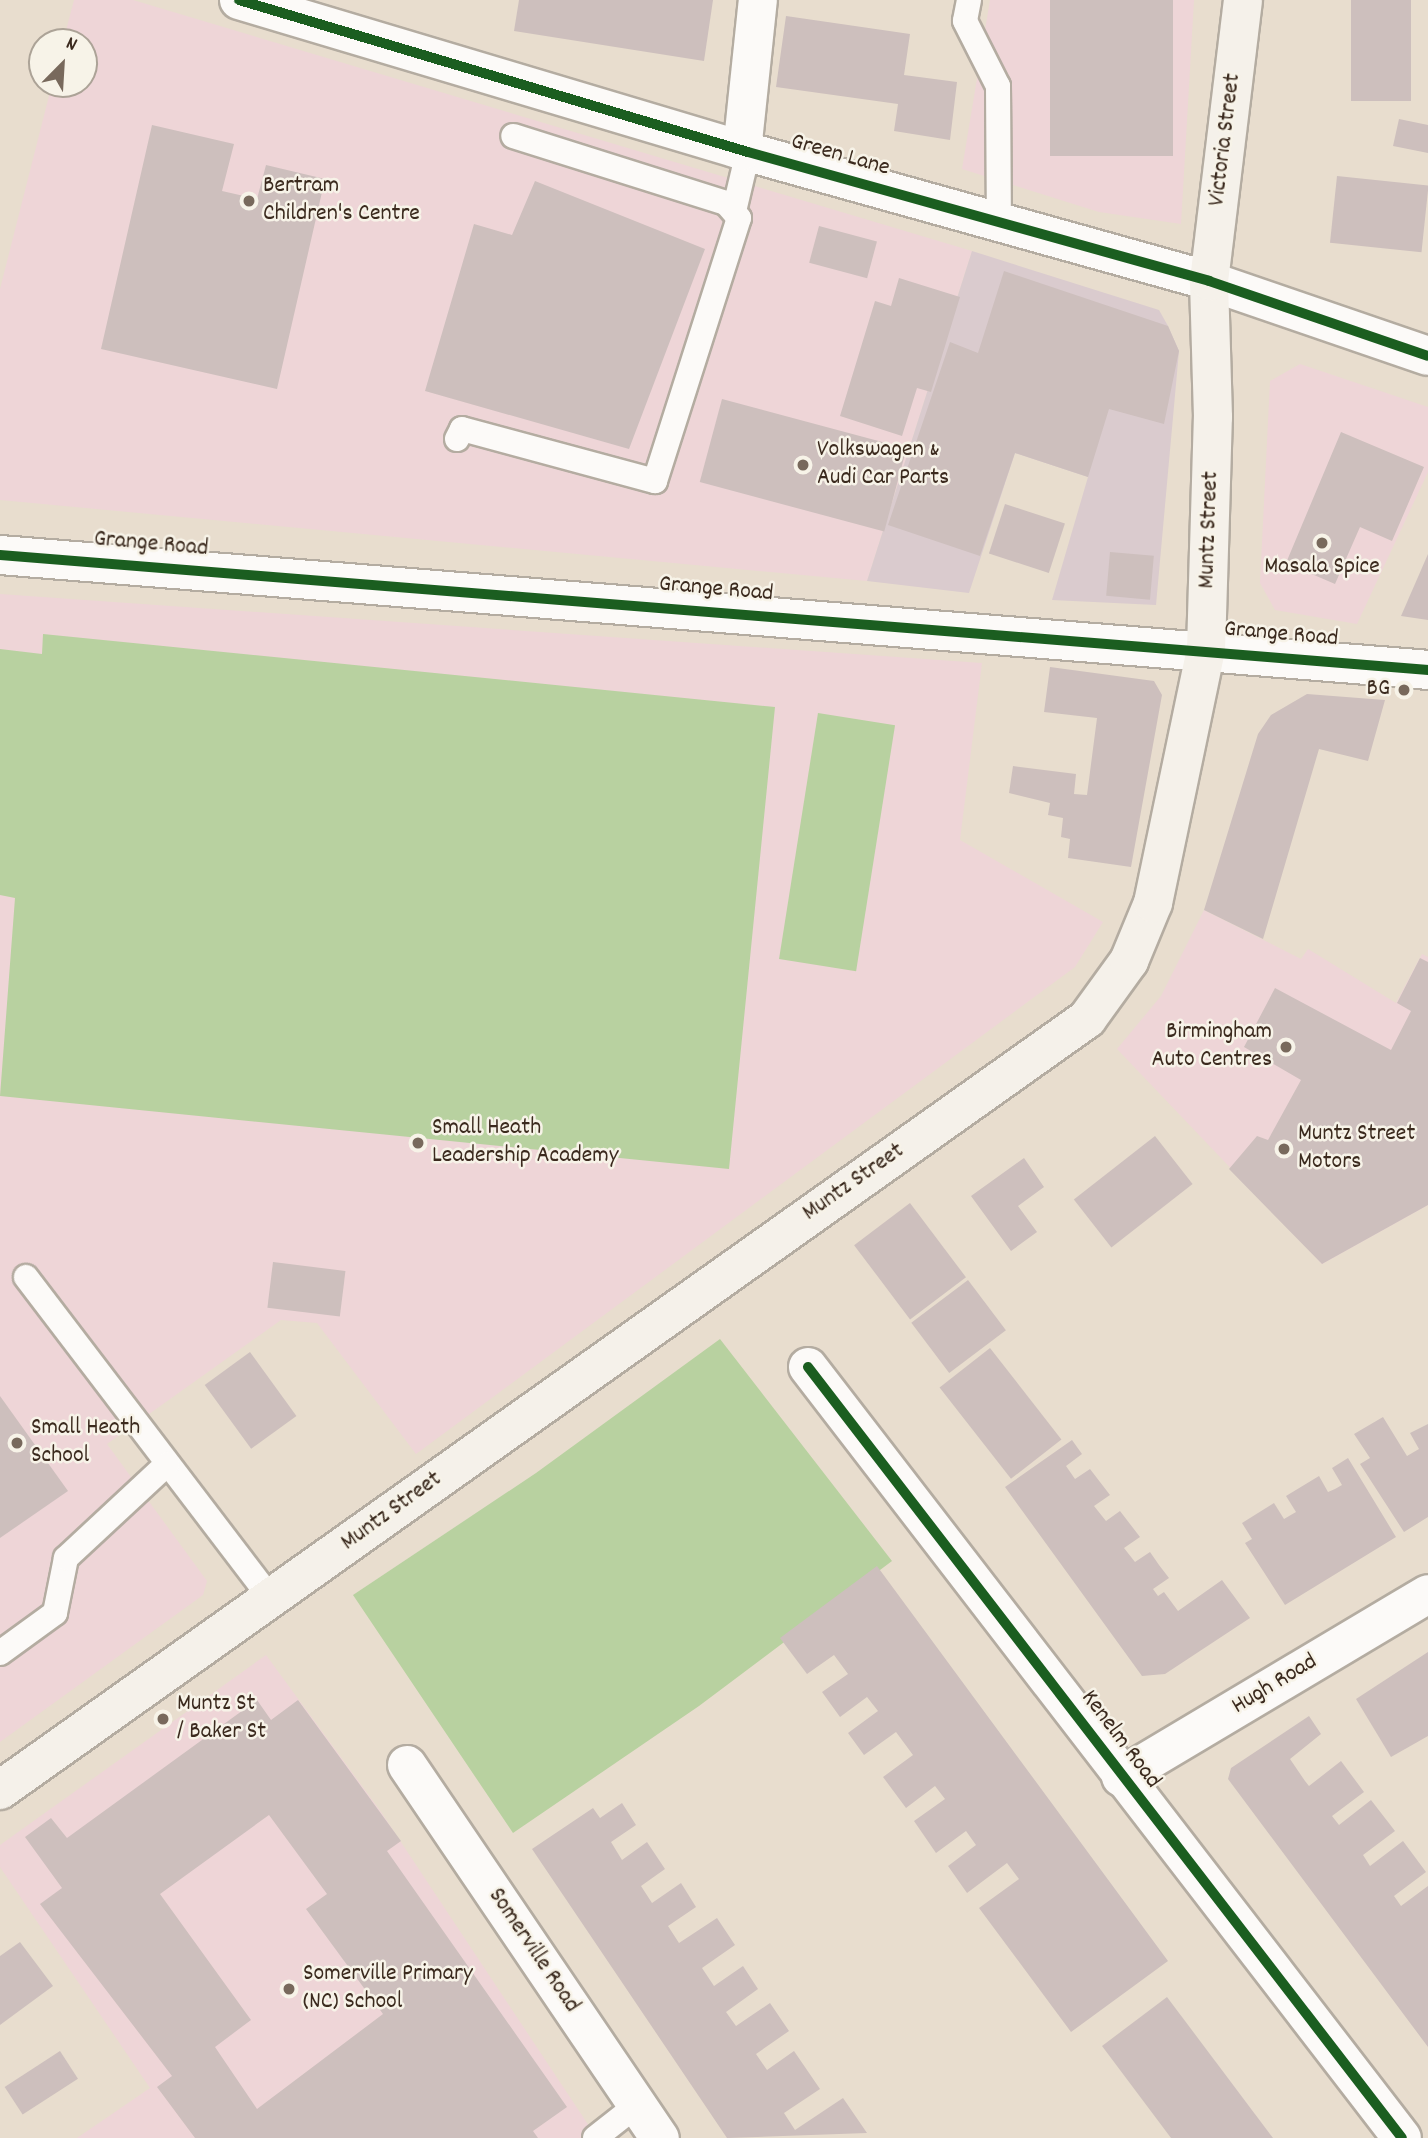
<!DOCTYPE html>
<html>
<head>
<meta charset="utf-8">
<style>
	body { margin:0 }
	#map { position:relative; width:1428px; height:2138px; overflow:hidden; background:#e8ddce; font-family:Dekko,sans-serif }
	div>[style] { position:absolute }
	.built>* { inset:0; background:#eed5d7 }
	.industrial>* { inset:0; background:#dacbce }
	.green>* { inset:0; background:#b8d1a0; transform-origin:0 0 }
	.building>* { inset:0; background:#cdbfbd; transform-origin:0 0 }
	.roads { filter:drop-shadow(2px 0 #b4aca1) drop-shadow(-2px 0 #b4aca1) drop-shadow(0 2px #b4aca1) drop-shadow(0 -2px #b4aca1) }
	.service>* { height:24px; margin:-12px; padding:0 12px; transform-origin:12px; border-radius:12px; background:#fcfaf8 }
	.minor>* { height:38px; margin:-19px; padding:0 19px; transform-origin:19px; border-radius:19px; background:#fcfaf8 }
	.tertiary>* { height:38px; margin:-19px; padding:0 19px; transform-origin:19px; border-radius:19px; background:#fcfaf8 }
	.secondary>* { height:38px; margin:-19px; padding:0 19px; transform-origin:19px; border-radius:19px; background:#f5f1ea }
	.cycleway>* { height:10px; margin:-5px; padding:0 5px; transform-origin:5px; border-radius:5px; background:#1b5e20 }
	.dots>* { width:19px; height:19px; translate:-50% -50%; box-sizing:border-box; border:4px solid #f7f3e8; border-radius:50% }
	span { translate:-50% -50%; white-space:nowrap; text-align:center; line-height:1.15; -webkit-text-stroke:5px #f7f3e8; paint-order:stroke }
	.street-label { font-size:24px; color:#3b2a1e }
	.poi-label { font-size:24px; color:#3b2a1e }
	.left { translate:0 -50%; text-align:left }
	.right { translate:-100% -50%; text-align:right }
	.north { position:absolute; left:28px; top:28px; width:70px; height:70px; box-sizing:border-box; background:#f7f3e8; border:2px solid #aca397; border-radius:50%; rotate:24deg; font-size:19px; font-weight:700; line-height:28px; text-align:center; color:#3b2a1e }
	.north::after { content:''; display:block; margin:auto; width:24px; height:32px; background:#78695c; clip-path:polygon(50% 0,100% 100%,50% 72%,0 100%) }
</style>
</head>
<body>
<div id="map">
	<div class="built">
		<div style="clip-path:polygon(74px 0,133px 0,972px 251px,867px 581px,0 500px,0 289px,52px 84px,84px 84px,84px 42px,63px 42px)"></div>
		<div style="clip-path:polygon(990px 0,1194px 0,1181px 224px,1099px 212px,962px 169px)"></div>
		<div style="clip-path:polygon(1300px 364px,1428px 407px,1428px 472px,1357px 624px,1275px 610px,1260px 583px,1270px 381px)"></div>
		<div style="clip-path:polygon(0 594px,982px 663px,960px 840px,1103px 922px,1075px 967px,416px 1454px,317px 1323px,281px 1320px,107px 1444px,207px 1581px,203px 1595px,0 1742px)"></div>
		<div style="clip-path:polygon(1204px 910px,1301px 959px,1308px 949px,1396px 1003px,1422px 954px,1428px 957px,1428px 1205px,1322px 1264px,1117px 1049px,1161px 996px)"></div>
		<div style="clip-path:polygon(266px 1655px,381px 1812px,597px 2138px,77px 2138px,150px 2088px,0 1867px,0 1845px)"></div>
	</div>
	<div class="industrial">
		<div style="clip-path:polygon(972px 251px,1159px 310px,1168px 326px,1179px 351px,1156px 605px,1052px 600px,1088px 477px,1015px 453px,969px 593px,867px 581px)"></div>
	</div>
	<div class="green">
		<div style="clip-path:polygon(43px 634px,775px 707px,729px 1169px,0 1096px,15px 898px,0 895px,0 649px,42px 654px)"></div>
		<div style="left:818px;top:713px;width:78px;height:249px;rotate:9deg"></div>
		<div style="clip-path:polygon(720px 1339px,892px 1561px,699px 1706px,513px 1833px,353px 1595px,536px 1473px)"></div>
	</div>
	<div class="building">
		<div style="clip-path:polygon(519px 0,713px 0,704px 61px,514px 31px)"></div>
		<div style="left:1050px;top:0;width:123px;height:156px"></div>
		<div style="left:1351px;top:0;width:60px;height:101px"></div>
		<div style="clip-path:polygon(786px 16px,910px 34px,904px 75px,957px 82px,950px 140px,894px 131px,898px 104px,776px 87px)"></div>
		<div style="clip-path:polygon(1399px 119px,1428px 125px,1428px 153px,1393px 146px)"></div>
		<div style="clip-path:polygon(152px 125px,234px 144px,222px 191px,257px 199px,266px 165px,325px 179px,277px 389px,101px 349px)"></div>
		<div style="left:1337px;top:176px;width:92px;height:67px;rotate:6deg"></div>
		<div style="clip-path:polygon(535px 181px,705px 249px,629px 449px,425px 391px,474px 224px,512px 235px)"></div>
		<div style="left:819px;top:226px;width:60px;height:38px;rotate:15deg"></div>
		<div style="clip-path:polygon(1004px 271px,1168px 326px,1179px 351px,1164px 424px,1109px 409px,1088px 477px,1015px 453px,980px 556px,888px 525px,950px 342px,978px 353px)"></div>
		<div style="clip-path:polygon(899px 278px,960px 297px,931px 392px,917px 388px,902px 436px,840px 416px,875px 301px,891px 306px)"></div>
		<div style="left:722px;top:399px;width:191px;height:86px;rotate:15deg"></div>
		<div style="clip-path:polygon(1341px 432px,1424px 467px,1392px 541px,1360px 527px,1335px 584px,1286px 563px)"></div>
		<div style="left:1005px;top:504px;width:63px;height:52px;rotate:18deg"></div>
		<div style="left:1110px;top:552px;width:44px;height:44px;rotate:5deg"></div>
		<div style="clip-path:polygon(1428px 554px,1428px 620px,1401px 616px)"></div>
		<div style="clip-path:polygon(1050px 667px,1154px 681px,1162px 695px,1131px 867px,1068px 858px,1070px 839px,1061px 837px,1063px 818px,1048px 815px,1050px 803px,1009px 793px,1013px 766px,1076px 774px,1074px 794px,1087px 795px,1097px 718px,1044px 712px)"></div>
		<div style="clip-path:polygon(1307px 694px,1385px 700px,1368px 761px,1319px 749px,1263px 939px,1204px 910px,1258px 734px,1271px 715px)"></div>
		<div style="clip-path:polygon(1420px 958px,1428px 962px,1428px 1205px,1322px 1264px,1229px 1169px,1257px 1136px,1268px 1140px,1301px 1080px,1244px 1047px,1275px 988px,1391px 1050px,1411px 1011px,1397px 1003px)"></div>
		<div style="left:1155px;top:1136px;width:61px;height:103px;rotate:52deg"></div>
		<div style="clip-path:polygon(1024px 1158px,1044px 1187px,1018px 1206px,1037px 1232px,1011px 1251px,971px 1196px)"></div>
		<div style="left:910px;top:1203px;width:93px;height:70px;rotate:53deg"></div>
		<div style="left:273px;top:1262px;width:73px;height:46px;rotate:7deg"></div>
		<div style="left:968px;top:1280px;width:63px;height:71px;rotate:53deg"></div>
		<div style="left:990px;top:1348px;width:116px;height:64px;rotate:52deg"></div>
		<div style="left:250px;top:1352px;width:79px;height:56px;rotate:54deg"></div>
		<div style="clip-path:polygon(0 1396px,68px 1491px,0 1538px)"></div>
		<div style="clip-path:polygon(1383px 1417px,1407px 1456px,1419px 1449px,1410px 1433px,1428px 1424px,1428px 1517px,1404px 1532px,1360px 1464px,1370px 1458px,1354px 1434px)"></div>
		<div style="clip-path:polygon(1072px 1440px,1082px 1454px,1066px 1466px,1075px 1479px,1090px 1469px,1110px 1495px,1094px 1506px,1106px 1521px,1120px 1511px,1140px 1537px,1124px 1548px,1135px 1562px,1150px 1552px,1159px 1565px,1169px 1578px,1153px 1589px,1158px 1596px,1164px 1592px,1178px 1611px,1222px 1580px,1250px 1618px,1165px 1674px,1142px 1676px,1005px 1487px)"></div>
		<div style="clip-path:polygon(1348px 1458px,1396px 1537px,1285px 1605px,1245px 1543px,1252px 1539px,1242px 1523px,1274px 1503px,1284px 1519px,1296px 1512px,1286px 1496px,1319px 1476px,1328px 1492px,1335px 1489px,1342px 1485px,1332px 1468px)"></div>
		<div style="clip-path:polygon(877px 1566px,1168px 1961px,1071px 2032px,979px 1908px,1019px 1879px,1007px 1863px,967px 1893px,948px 1866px,976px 1845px,966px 1831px,936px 1853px,914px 1821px,945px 1799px,935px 1786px,906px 1808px,883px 1777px,913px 1755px,896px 1732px,864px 1755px,848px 1733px,878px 1711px,867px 1697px,840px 1717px,822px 1692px,848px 1674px,834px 1655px,807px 1674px,780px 1638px)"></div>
		<div style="clip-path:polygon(1428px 1652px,1428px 1736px,1391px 1757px,1356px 1699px)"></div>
		<div style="clip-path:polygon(evenodd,257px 1700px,271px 1720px,298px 1700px,401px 1841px,387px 1851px,567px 2107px,533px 2131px,538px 2138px,195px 2138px,157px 2087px,172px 2076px,40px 1904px,62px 1888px,25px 1837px,51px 1818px,67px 1838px,257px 1700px,269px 1815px,327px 1894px,306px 1909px,383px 2014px,257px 2109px,215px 2047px,251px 2020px,160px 1894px,269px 1815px)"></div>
		<div style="clip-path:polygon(1309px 1716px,1321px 1734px,1290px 1759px,1305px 1781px,1309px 1786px,1341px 1761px,1364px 1792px,1332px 1816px,1339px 1825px,1371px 1800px,1395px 1831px,1363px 1855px,1370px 1866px,1403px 1841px,1426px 1872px,1394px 1896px,1401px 1906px,1428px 1886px,1428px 2047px,1228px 1779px,1231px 1768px)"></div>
		<div style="clip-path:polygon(622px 1803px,636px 1825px,611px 1842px,622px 1860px,647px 1842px,665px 1869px,641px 1886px,652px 1903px,681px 1883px,696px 1907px,668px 1926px,679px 1943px,717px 1918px,735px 1945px,702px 1968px,714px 1986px,743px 1966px,758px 1989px,726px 2012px,736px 2026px,770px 2003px,789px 2031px,756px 2054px,767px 2070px,794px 2051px,820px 2089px,784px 2113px,795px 2130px,843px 2098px,867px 2133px,727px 2138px,532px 1849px,593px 1808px,600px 1818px)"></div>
		<div style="clip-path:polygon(20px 1942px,53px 1986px,0 2025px,0 1956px)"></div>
		<div style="clip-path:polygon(1167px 1997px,1273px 2138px,1171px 2138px,1102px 2046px)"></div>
		<div style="left:60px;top:2051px;width:33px;height:66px;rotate:57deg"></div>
	</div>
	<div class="roads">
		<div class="service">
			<div style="left:969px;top:0;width:21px;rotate:101deg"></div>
			<div style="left:965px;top:21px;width:73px;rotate:63.1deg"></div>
			<div style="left:998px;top:86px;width:136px;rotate:89.6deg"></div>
			<div style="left:735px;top:207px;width:57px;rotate:-76.7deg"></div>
			<div style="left:457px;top:439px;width:11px;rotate:-63deg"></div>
			<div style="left:462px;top:429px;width:200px;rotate:15.1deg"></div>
			<div style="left:655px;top:481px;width:276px;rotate:-72.3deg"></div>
			<div style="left:739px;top:218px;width:20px;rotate:-131deg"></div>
			<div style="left:726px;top:203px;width:223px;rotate:-162.5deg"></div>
			<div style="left:26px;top:1277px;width:405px;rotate:52.7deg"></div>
			<div style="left:0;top:1653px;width:68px;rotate:-36deg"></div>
			<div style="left:55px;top:1613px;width:56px;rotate:-78.7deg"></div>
			<div style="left:66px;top:1558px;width:138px;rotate:-42.9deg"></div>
			<div style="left:595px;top:2138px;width:53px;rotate:-38.2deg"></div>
		</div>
		<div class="minor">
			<div style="left:239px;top:0;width:531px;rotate:16.63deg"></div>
			<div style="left:748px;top:152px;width:479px;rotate:15.6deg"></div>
			<div style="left:1209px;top:281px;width:231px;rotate:18.9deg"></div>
			<div style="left:742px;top:151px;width:152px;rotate:-84deg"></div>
			<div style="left:808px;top:1367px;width:973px;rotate:52.39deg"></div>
			<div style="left:407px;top:1765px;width:451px;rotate:55.9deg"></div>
			<div style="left:1121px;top:1777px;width:357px;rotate:-30.8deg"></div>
		</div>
		<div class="tertiary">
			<div style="left:0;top:555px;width:1433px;rotate:4.6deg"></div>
		</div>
		<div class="secondary">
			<div style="left:0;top:1790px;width:1333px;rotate:-35.35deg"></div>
			<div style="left:1087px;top:1019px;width:72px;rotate:-54.1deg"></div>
			<div style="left:1129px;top:961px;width:63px;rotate:-67.5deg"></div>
			<div style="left:1153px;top:903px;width:258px;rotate:-78.2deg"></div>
			<div style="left:1206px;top:650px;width:233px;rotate:-88.3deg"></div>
			<div style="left:1213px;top:417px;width:136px;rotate:-91.7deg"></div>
			<div style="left:1209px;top:281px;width:283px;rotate:-83.1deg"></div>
		</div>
	</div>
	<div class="cycleway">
		<div style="left:239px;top:0;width:531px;rotate:16.63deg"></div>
		<div style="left:748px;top:152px;width:479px;rotate:15.6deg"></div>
		<div style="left:1209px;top:281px;width:231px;rotate:18.9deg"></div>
		<div style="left:0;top:555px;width:1433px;rotate:4.6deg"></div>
		<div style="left:808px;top:1367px;width:973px;rotate:52.39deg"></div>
	</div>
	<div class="dots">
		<div style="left:249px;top:201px;background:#78695c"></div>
		<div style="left:803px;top:465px;background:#78695c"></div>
		<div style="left:1322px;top:543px;background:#78695c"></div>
		<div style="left:1404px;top:690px;background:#78695c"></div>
		<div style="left:1286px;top:1047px;background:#78695c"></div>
		<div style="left:418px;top:1143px;background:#78695c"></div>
		<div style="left:1284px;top:1149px;background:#78695c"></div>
		<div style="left:17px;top:1443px;background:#78695c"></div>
		<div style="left:163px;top:1719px;background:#78695c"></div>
		<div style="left:289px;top:1989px;background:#78695c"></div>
	</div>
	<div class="street-label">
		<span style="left:1226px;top:140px;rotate:-83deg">Victoria Street</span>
		<span style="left:840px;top:156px;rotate:16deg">Green Lane</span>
		<span style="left:1210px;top:530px;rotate:-88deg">Muntz Street</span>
		<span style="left:151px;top:545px;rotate:5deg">Grange Road</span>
		<span style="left:716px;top:590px;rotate:5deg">Grange Road</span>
		<span style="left:1281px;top:635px;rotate:5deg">Grange Road</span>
		<span style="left:854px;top:1183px;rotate:-35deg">Muntz Street</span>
		<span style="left:392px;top:1512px;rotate:-36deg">Muntz Street</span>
		<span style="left:1275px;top:1685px;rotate:-31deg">Hugh Road</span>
		<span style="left:1120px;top:1740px;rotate:53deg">Kenelm Road</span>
		<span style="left:533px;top:1951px;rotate:56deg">Somerville Road</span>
	</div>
	<div class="poi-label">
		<span class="left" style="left:263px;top:201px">Bertram<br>Children's Centre</span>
		<span class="left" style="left:817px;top:465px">Volkswagen &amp;<br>Audi Car Parts</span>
		<span style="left:1322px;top:568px">Masala Spice</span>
		<span class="right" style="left:1390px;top:690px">BG</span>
		<span class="right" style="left:1272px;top:1047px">Birmingham<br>Auto Centres</span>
		<span class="left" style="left:432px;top:1143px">Small Heath<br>Leadership Academy</span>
		<span class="left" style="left:1298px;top:1149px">Muntz Street<br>Motors</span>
		<span class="left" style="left:31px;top:1443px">Small Heath<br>School</span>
		<span class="left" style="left:177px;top:1719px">Muntz St<br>/ Baker St</span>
		<span class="left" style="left:303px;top:1989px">Somerville Primary<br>(NC) School</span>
	</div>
	<div class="north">N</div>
</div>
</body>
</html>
